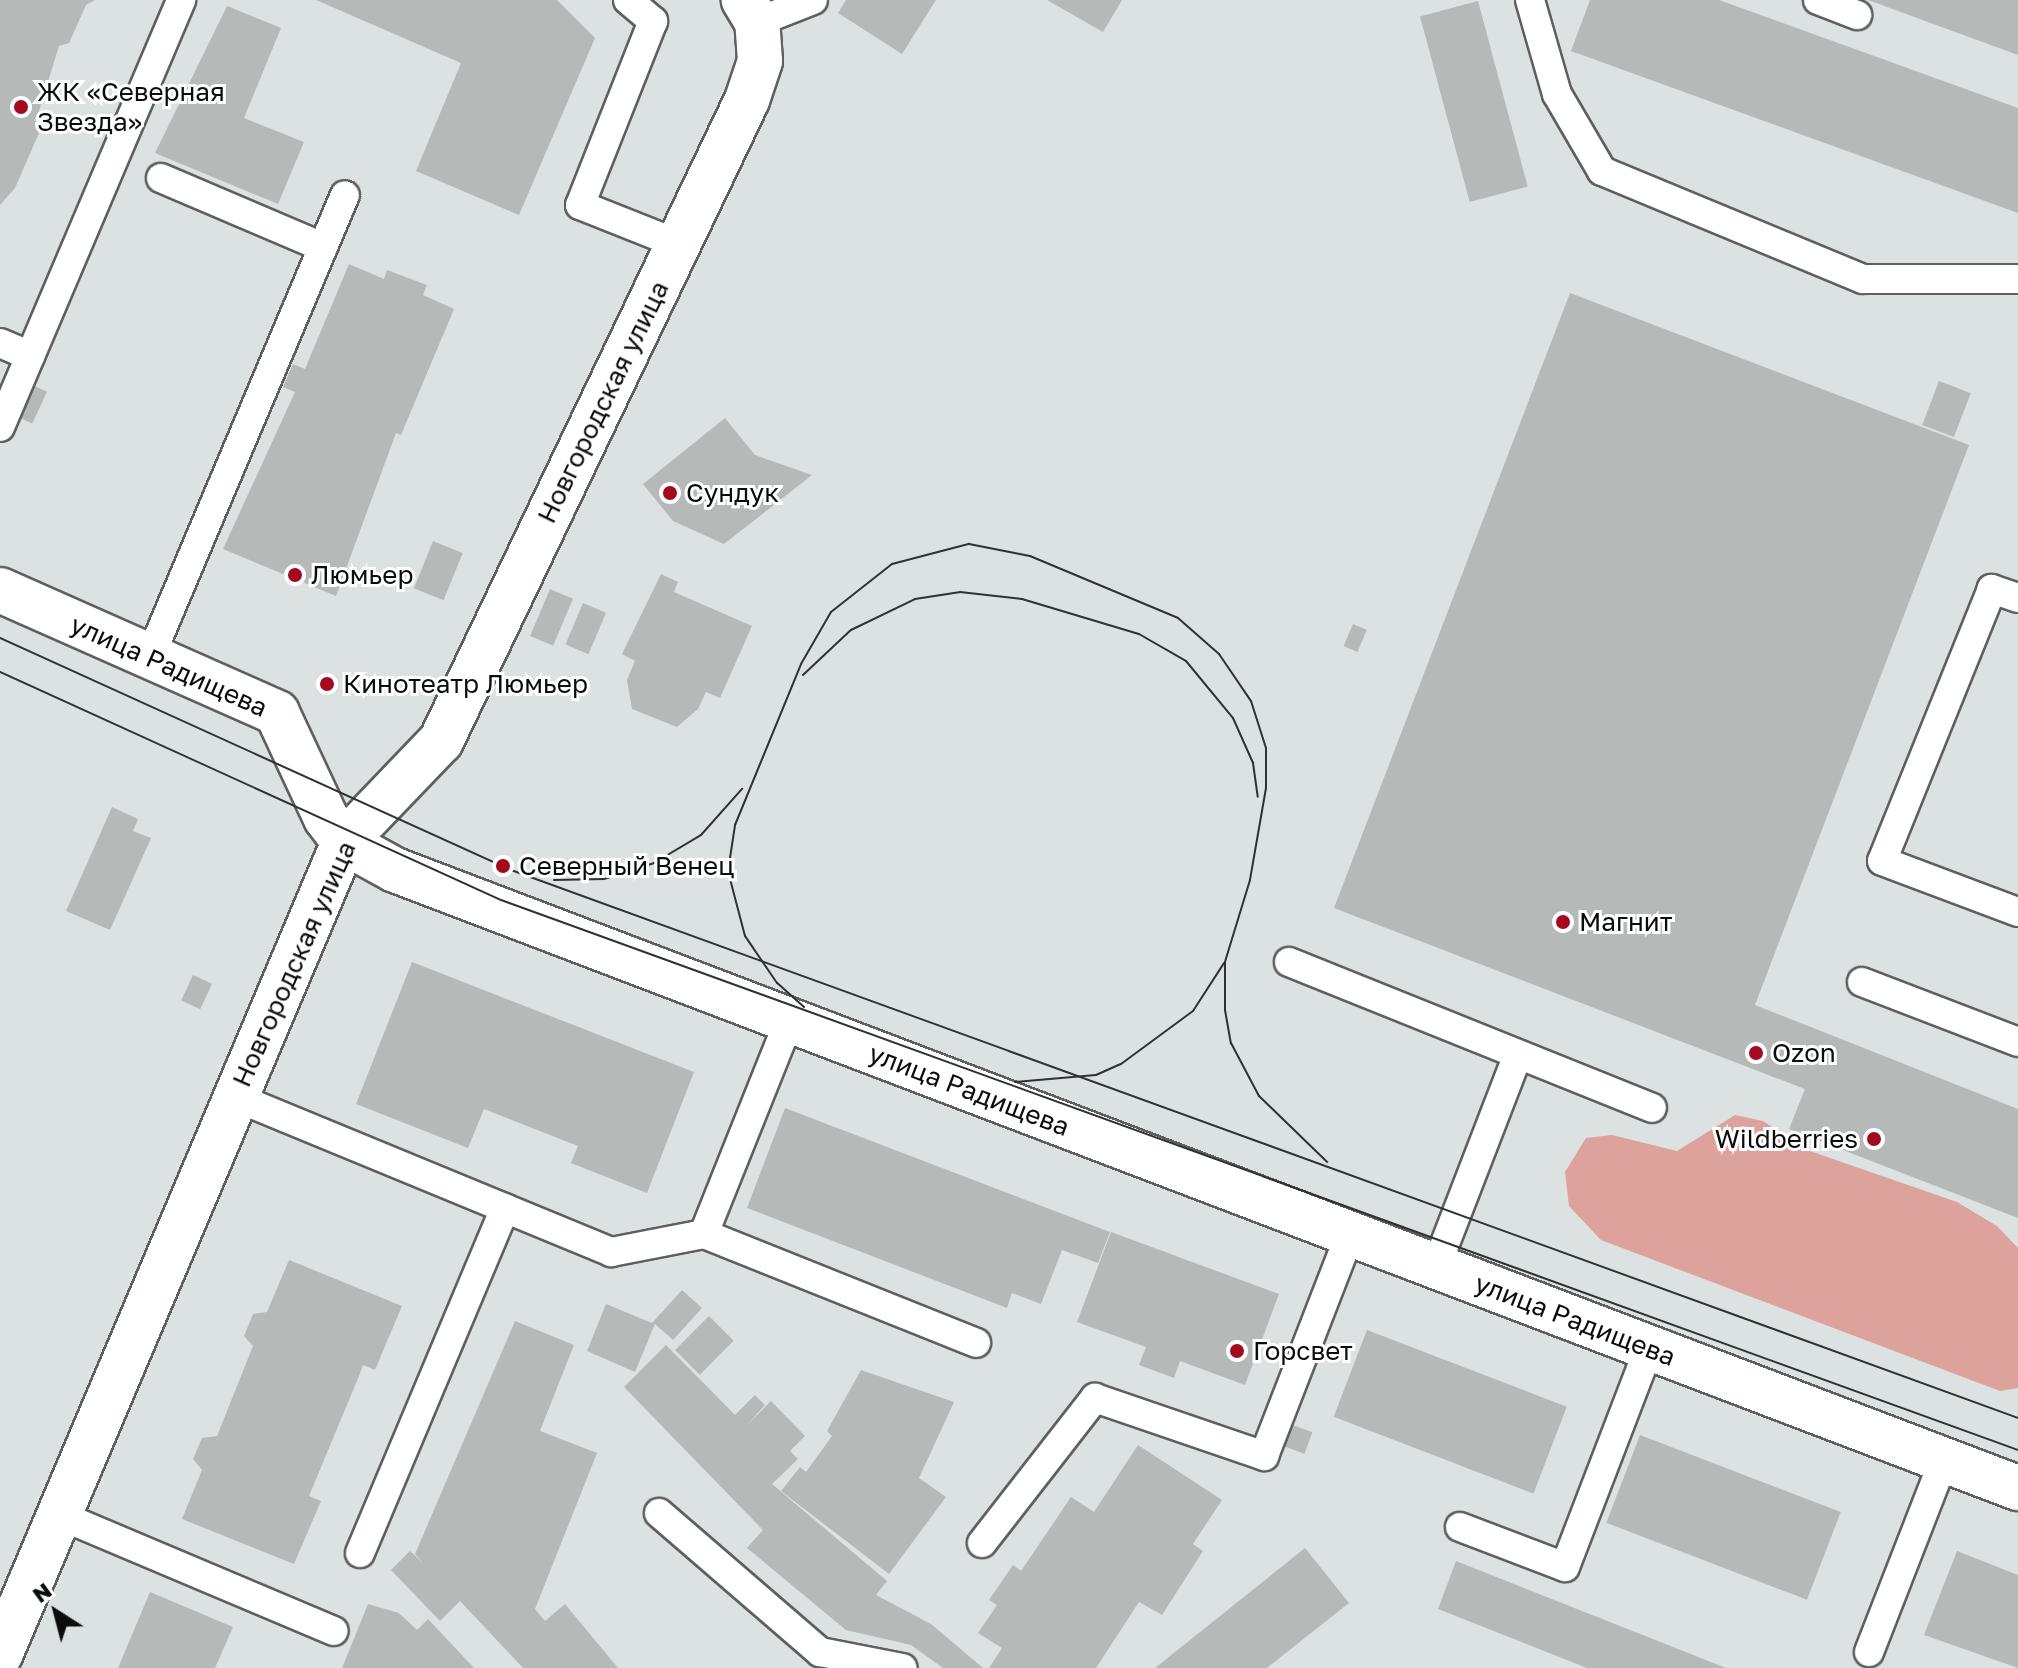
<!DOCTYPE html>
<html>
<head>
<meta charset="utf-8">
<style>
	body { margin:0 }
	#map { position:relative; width:2018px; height:1668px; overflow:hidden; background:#dce1e1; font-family:"Golos Text",sans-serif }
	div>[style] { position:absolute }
	.green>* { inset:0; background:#dea29d }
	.building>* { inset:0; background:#b5bab9; transform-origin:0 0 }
	.roads { filter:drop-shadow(2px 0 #5c6160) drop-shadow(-2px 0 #5c6160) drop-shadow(0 2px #5c6160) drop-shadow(0 -2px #5c6160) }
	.service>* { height:28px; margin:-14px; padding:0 14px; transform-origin:14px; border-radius:14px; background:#fff }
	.minor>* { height:44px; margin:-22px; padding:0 22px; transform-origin:22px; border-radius:22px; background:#fff }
	.tertiary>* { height:44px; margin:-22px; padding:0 22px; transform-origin:22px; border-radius:22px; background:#fff }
	.tram>* { height:2px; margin:-1px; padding:0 1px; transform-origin:1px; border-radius:1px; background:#2f3232 }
	.dots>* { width:22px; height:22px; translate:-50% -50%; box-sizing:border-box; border:4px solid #fff; border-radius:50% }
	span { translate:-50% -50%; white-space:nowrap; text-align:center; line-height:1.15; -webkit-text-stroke:6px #fff; paint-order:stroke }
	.poi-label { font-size:26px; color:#0b0d0d }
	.left { translate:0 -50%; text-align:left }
	.right { translate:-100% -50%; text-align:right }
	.street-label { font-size:26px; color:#0b0d0d }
	.north { position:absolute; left:16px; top:1572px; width:80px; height:80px; -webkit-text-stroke:6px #fff; paint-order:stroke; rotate:324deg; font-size:22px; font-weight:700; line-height:32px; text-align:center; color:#0b0d0d }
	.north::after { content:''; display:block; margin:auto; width:28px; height:36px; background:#0b0d0d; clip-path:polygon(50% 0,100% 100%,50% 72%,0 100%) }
</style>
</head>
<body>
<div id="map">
	<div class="green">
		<div style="clip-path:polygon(1735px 1115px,1763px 1121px,1807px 1150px,1957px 1202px,1997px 1226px,2018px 1248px,2018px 1388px,2000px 1391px,1601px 1240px,1569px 1206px,1565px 1172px,1586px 1138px,1612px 1135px,1677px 1151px)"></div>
	</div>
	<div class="building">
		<div style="clip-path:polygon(0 0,95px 0,86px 5px,69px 43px,59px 46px,35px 124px,39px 133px,15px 188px,0 205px)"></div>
		<div style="clip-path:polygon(316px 0,557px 0,595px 38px,519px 215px,416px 171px,461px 63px)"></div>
		<div style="clip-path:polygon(846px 0,936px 0,902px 54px,838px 13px)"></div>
		<div style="clip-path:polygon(1047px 0,1122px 0,1103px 32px)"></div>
		<div style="clip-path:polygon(1590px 0,1719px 0,2018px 108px,2018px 213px,1571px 51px)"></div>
		<div style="clip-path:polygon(1868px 0,2018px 0,2018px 55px)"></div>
		<div style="left:1478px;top:1px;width:192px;height:60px;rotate:75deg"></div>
		<div style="clip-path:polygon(227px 6px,281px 28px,244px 118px,304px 142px,278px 204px,155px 153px)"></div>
		<div style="clip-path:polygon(349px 264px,384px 279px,387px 270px,427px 285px,423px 295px,454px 309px,401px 435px,396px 433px,336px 596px,223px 549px,295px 392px,283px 387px,293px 364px,305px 369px)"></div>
		<div style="clip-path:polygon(1570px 293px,1969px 445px,1755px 1005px,2018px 1109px,2018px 1218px,1789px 1129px,1805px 1089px,1334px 908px)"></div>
		<div style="left:1939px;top:381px;width:34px;height:47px;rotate:21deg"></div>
		<div style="left:28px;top:383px;width:21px;height:35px;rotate:25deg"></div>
		<div style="clip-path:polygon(725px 418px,755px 455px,812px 475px,724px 544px,673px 521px,643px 484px)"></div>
		<div style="left:433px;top:541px;width:32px;height:51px;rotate:22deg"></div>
		<div style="clip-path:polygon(661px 574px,678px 582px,674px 592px,752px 626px,720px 698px,706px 692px,698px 709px,677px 727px,632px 709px,627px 680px,635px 661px,622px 654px)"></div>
		<div style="left:550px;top:589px;width:25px;height:51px;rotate:23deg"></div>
		<div style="left:583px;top:603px;width:25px;height:45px;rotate:23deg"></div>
		<div style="left:1353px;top:624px;width:15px;height:24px;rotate:23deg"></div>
		<div style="clip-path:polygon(112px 807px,138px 819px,133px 831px,151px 838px,110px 930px,66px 911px)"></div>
		<div style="clip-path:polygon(412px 962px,694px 1072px,647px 1193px,571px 1163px,578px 1146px,484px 1109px,468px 1148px,356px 1104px)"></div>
		<div style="left:193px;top:975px;width:21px;height:28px;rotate:25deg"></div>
		<div style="clip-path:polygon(785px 1108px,1110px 1232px,1098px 1263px,1062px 1250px,1041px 1304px,1012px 1293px,1007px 1308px,747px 1208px)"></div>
		<div style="clip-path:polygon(1111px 1232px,1279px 1294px,1245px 1385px,1180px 1361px,1174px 1378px,1139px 1365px,1146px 1347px,1077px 1322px)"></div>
		<div style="clip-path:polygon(289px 1260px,402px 1306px,375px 1370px,363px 1365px,359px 1376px,309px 1496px,321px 1501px,294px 1564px,182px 1519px,202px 1470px,193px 1459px,202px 1438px,217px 1436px,253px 1346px,244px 1336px,253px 1314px,267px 1312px)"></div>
		<div style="clip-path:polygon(682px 1290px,702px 1308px,673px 1340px,655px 1324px,635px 1372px,587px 1351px,606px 1304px,652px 1323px)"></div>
		<div style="left:709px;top:1316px;width:35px;height:48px;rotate:45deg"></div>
		<div style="clip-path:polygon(515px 1321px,574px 1345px,540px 1431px,597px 1453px,535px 1609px,545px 1621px,565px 1604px,618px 1668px,523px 1668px,460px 1601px,440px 1621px,391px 1570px,410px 1551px,423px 1563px,415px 1554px)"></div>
		<div style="left:1367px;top:1330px;width:214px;height:93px;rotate:21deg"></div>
		<div style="clip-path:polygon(666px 1345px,735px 1415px,755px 1395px,765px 1405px,746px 1426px,771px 1401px,805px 1436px,790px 1451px,798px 1459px,772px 1484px,887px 1581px,876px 1595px,931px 1624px,983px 1668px,943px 1668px,911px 1645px,846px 1630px,747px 1548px,763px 1530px,624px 1387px)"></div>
		<div style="clip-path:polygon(861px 1370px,954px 1402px,919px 1478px,946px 1497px,889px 1574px,781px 1491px,800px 1467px,806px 1472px,832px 1436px,827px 1431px)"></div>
		<div style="left:1287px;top:1423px;width:27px;height:23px;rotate:20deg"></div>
		<div style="left:1640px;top:1435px;width:215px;height:94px;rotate:21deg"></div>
		<div style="clip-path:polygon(1138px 1445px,1222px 1500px,1193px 1544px,1203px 1551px,1162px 1615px,1139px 1602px,1096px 1668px,989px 1668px,1002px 1648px,978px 1633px,997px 1605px,989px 1600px,1013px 1565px,1021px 1571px,1071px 1497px,1094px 1512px)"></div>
		<div style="clip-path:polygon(1305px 1548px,1349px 1603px,1267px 1668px,1155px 1668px)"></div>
		<div style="clip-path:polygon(1957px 1551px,2018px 1575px,2018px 1668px,1924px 1635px)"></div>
		<div style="clip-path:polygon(1456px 1561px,1726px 1668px,1587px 1668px,1438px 1609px)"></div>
		<div style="clip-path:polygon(150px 1592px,233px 1627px,215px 1668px,118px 1668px)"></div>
		<div style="clip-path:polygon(368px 1604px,399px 1613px,417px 1630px,428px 1619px,474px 1668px,342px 1668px)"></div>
	</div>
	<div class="roads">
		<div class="service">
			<div style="left:628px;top:0;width:33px;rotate:40deg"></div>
			<div style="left:653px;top:21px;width:198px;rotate:111.6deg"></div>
			<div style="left:580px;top:205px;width:105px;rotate:21.7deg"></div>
			<div style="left:1530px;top:0;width:98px;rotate:74deg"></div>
			<div style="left:1557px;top:94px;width:89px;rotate:59.7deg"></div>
			<div style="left:1602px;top:171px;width:282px;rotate:22.5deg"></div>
			<div style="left:1863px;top:279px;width:155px"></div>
			<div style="left:1818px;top:0;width:42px;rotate:21deg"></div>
			<div style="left:757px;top:22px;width:60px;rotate:-21.4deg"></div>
			<div style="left:161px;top:178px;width:176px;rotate:23.1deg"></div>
			<div style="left:0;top:343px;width:33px;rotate:23deg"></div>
			<div style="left:0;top:427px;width:464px;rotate:-67deg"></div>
			<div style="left:2018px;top:598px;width:28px;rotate:-161deg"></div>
			<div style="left:1992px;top:589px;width:293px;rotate:112deg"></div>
			<div style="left:1882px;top:861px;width:145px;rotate:20.6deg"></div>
			<div style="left:150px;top:657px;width:501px;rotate:-67.12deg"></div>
			<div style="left:1289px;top:962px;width:391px;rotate:21.9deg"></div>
			<div style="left:1862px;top:982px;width:167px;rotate:21deg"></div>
			<div style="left:789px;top:1021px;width:229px;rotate:111.8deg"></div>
			<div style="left:704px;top:1234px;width:293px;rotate:21.8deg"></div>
			<div style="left:235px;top:1097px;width:407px;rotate:22.4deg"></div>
			<div style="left:611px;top:1252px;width:95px;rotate:-11deg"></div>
			<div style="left:1436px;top:1267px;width:227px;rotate:-68.9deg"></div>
			<div style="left:659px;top:1513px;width:213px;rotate:40.8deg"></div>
			<div style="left:820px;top:1652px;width:84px;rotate:11deg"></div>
			<div style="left:59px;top:1515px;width:298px;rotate:22.9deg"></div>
			<div style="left:1460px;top:1527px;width:112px;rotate:20.9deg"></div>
			<div style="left:1565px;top:1567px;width:235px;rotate:-69deg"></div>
			<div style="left:982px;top:1543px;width:184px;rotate:-52.1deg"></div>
			<div style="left:1095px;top:1398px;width:179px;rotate:18.9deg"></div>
			<div style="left:1264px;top:1456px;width:238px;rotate:-68.8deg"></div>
			<div style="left:360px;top:1553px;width:374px;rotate:-67.2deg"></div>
			<div style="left:1869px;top:1652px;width:206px;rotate:-68.7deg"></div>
		</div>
		<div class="minor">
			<div style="left:0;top:1655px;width:883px;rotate:-67.07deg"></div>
			<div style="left:344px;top:842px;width:140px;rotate:-46.2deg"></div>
			<div style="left:441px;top:741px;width:710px;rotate:-64.48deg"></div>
			<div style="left:747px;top:100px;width:41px;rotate:-71.6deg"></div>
			<div style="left:760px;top:61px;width:39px;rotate:-94deg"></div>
			<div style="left:757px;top:22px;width:26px;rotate:-121deg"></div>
		</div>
		<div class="tertiary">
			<div style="left:0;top:590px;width:303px;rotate:23.9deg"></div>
			<div style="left:277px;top:713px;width:116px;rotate:65deg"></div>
			<div style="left:326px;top:818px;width:30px;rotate:53deg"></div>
			<div style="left:344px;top:842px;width:58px;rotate:28.8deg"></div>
			<div style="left:395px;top:870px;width:1737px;rotate:20.85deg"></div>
		</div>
	</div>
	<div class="tram">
		<div style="left:0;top:638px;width:561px;rotate:24.42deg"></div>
		<div style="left:511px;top:870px;width:1604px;rotate:19.98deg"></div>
		<div style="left:0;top:672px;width:550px;rotate:24.47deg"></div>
		<div style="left:501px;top:900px;width:1614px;rotate:19.93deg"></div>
		<div style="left:803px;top:675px;width:66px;rotate:-43.2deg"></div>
		<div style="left:851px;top:630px;width:71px;rotate:-25.8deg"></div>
		<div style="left:915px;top:599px;width:46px;rotate:-8.8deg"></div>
		<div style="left:960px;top:592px;width:62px;rotate:6.4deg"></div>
		<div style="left:1022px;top:599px;width:122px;rotate:16.7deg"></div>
		<div style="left:1139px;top:634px;width:54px;rotate:29.9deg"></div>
		<div style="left:1186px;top:661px;width:74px;rotate:50.5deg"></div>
		<div style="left:1233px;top:718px;width:49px;rotate:66deg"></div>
		<div style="left:1253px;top:763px;width:34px;rotate:82deg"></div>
		<div style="left:554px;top:880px;width:50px;rotate:-1.1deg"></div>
		<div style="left:604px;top:879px;width:52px;rotate:-17.7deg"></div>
		<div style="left:654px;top:863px;width:55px;rotate:-30.8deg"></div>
		<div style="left:701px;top:835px;width:62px;rotate:-48.3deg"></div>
		<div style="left:804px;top:1007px;width:36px;rotate:-138deg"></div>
		<div style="left:777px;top:983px;width:57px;rotate:-124.2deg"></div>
		<div style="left:745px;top:936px;width:67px;rotate:-104.7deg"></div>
		<div style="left:728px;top:871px;width:47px;rotate:-81.3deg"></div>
		<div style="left:735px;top:825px;width:174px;rotate:-67.7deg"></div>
		<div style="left:801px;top:664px;width:60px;rotate:-60deg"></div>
		<div style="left:831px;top:612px;width:78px;rotate:-38.2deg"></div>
		<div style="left:892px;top:564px;width:80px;rotate:-14.6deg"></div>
		<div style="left:969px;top:544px;width:62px;rotate:11.1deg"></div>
		<div style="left:1030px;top:556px;width:160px;rotate:22.7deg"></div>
		<div style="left:1178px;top:618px;width:55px;rotate:41.3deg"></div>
		<div style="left:1219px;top:654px;width:57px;rotate:55.8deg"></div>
		<div style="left:1251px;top:701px;width:49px;rotate:72.3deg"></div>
		<div style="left:1266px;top:748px;width:40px;rotate:90deg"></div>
		<div style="left:1266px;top:788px;width:93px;rotate:99.9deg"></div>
		<div style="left:1250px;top:880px;width:86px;rotate:107deg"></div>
		<div style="left:1225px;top:962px;width:48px;rotate:90deg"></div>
		<div style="left:1225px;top:1010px;width:34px;rotate:80deg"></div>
		<div style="left:1231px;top:1043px;width:60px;rotate:62.2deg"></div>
		<div style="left:1259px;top:1096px;width:95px;rotate:44.1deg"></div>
		<div style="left:1015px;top:1082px;width:81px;rotate:-4.9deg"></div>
		<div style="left:1096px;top:1075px;width:27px;rotate:-24deg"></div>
		<div style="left:1121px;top:1064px;width:89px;rotate:-36.4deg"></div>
		<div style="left:1193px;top:1011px;width:57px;rotate:-57.1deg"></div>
	</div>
	<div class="dots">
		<div style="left:21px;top:107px;background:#a40a1d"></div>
		<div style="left:670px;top:493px;background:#a40a1d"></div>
		<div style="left:295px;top:575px;background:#a40a1d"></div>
		<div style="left:327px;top:684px;background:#a40a1d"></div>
		<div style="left:503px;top:866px;background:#a40a1d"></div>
		<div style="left:1563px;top:922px;background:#a40a1d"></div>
		<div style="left:1756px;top:1053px;background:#a40a1d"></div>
		<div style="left:1874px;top:1139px;background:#a40a1d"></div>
		<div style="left:1237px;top:1351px;background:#a40a1d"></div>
	</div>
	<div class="poi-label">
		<span class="left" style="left:37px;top:107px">ЖК «Северная<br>Звезда»</span>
		<span class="left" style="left:686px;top:493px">Сундук</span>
		<span class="left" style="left:311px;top:575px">Люмьер</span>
		<span class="left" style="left:343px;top:684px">Кинотеатр Люмьер</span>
		<span class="left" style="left:519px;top:866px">Северный Венец</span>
		<span class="left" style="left:1579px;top:922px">Магнит</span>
		<span class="left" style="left:1772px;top:1053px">Ozon</span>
		<span class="right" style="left:1858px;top:1139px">Wildberries</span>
		<span class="left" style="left:1253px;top:1351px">Горсвет</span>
	</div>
	<div class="street-label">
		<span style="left:603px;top:402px;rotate:-64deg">Новгородская улица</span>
		<span style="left:169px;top:666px;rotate:24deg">улица Радищева</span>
		<span style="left:294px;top:964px;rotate:-66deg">Новгородская улица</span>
		<span style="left:969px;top:1090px;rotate:21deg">улица Радищева</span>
		<span style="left:1575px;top:1320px;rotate:21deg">улица Радищева</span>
	</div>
	<div class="north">N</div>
</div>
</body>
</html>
